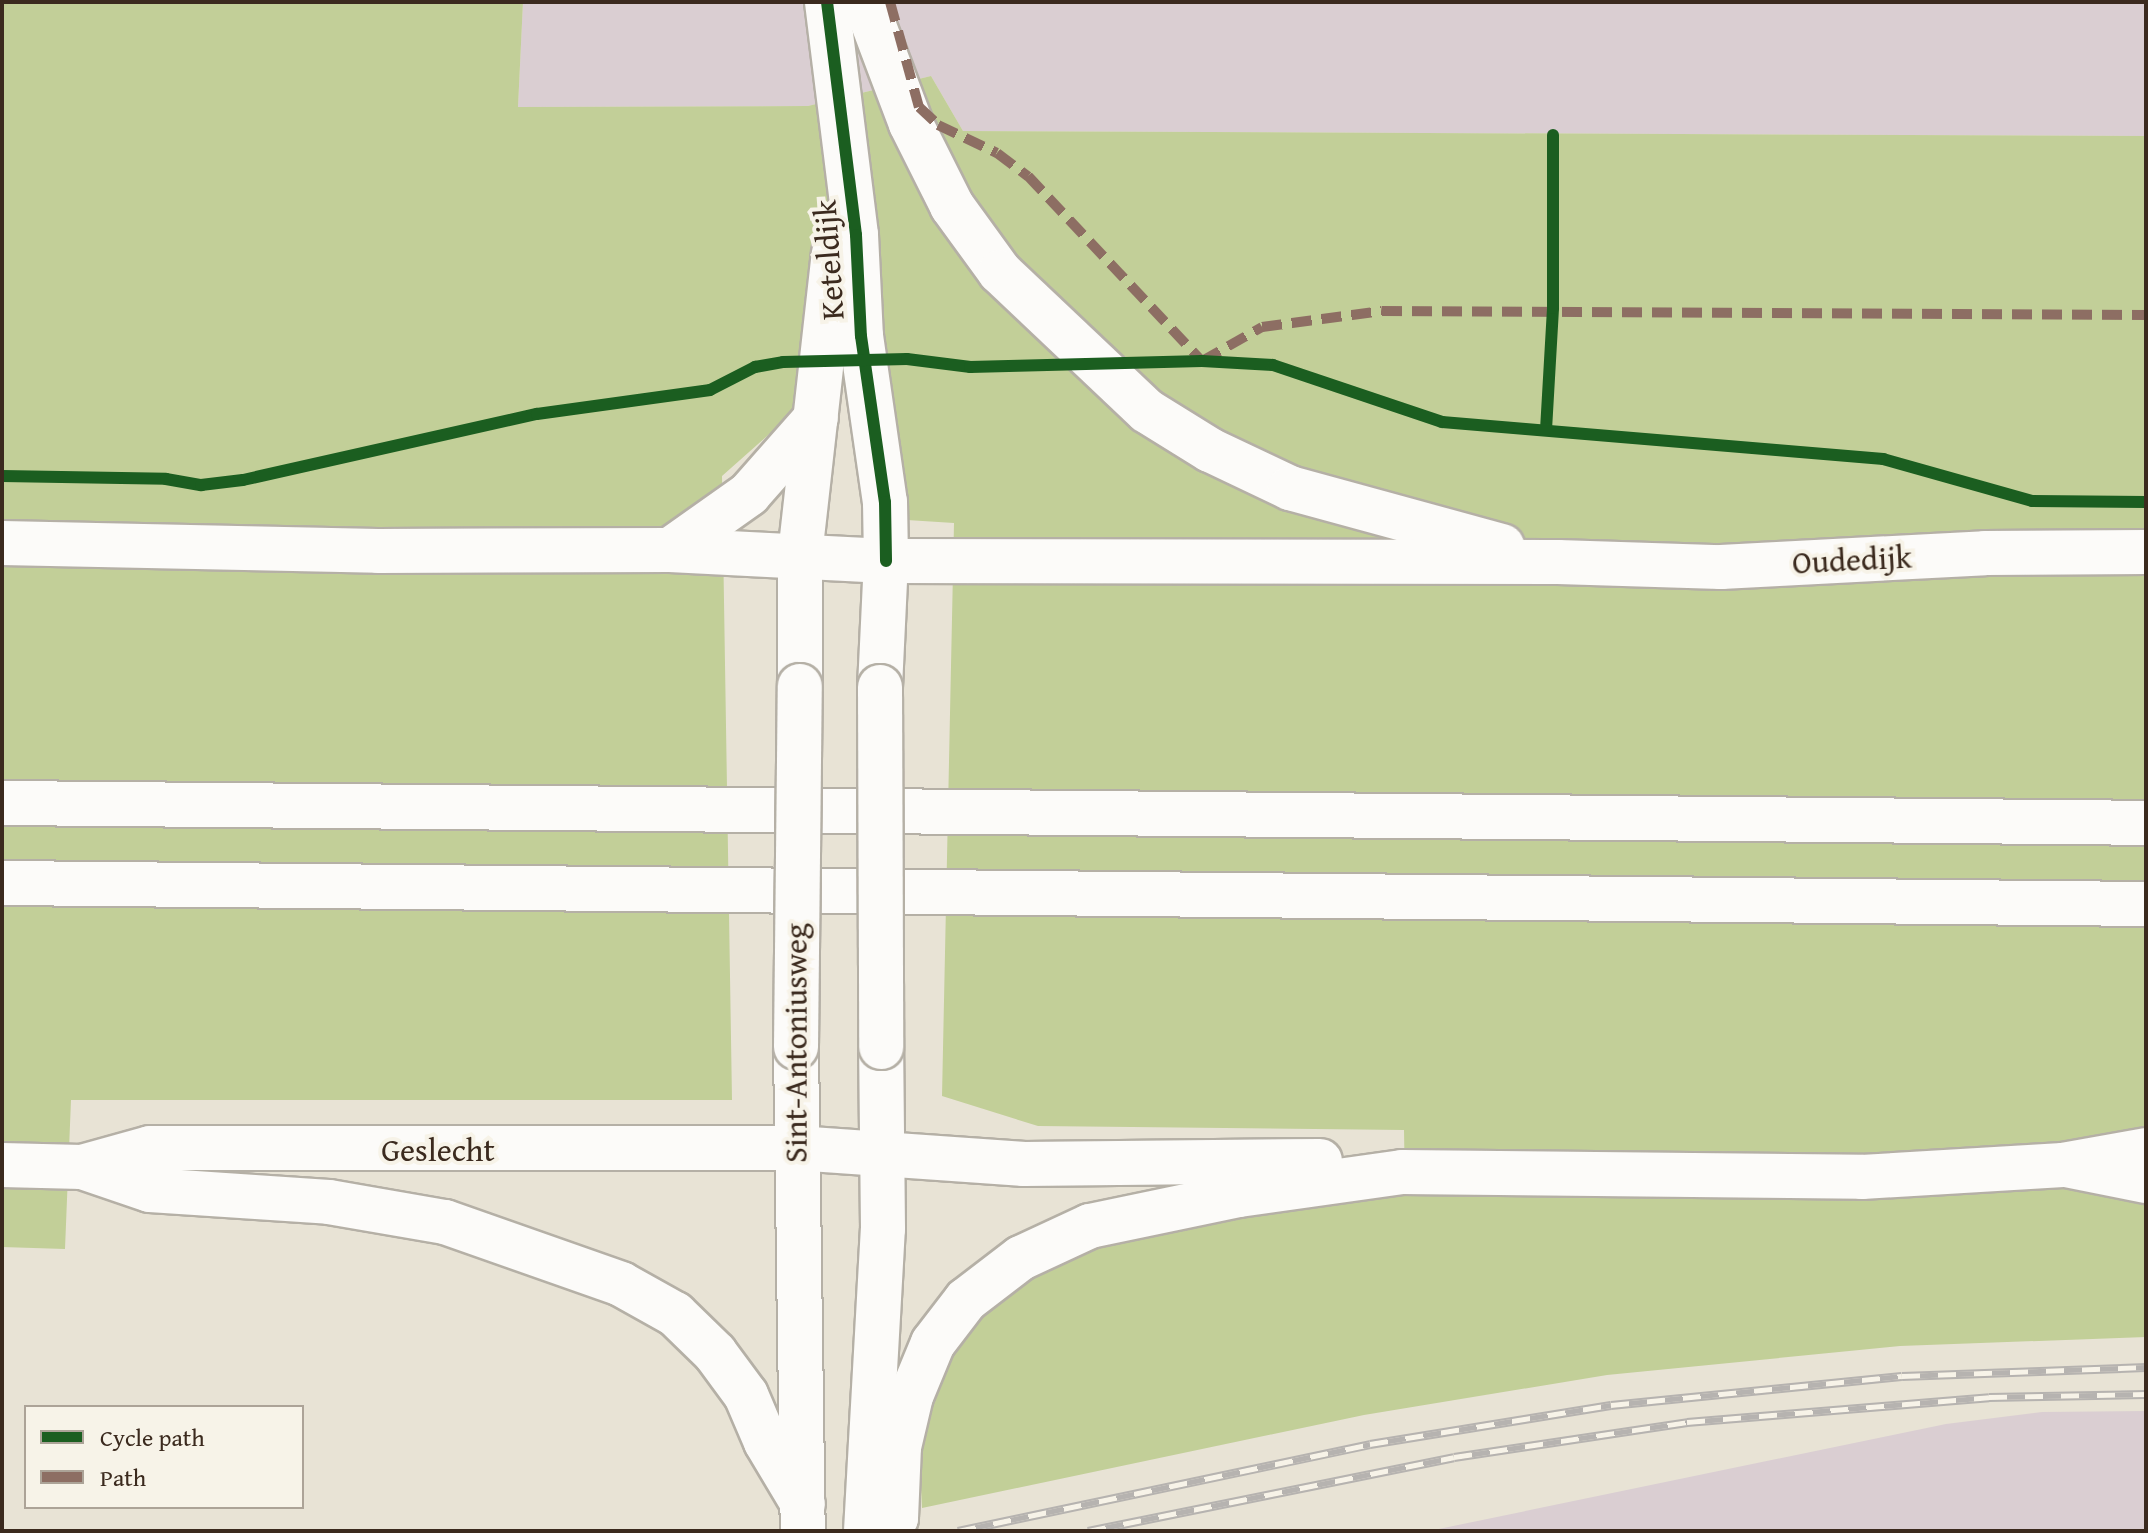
<!DOCTYPE html>
<html>
<head>
<meta charset="utf-8">
<style>
	body { margin:0 }
	#map { position:relative; width:2148px; height:1533px; overflow:hidden; background:#e8e3d5; font-family:"Gentium Book Plus",serif }
	div>[style] { position:absolute }
	.industrial>* { inset:0; background:#daced2 }
	.green>* { inset:0; background:#c2cf98 }
	.roads { filter:drop-shadow(2px 0 #b5b0a6) drop-shadow(-2px 0 #b5b0a6) drop-shadow(0 2px #b5b0a6) drop-shadow(0 -2px #b5b0a6) }
	.street>* { height:44px; margin:-22px; padding:0 22px; transform-origin:22px; border-radius:22px; background:#fcfbf9 }
	.secondary>* { height:44px; margin:-22px; padding:0 22px; transform-origin:22px; border-radius:22px; background:#fcfbf9 }
	.primary>* { height:44px; margin:-22px; padding:0 22px; transform-origin:22px; border-radius:22px; background:#fcfbf9 }
	.highway>* { height:44px; margin:-22px; padding:0 22px; transform-origin:22px; border-radius:22px; background:#fcfbf9 }
	.rail>* { height:9px; margin-top:-4.5px; transform-origin:0; background:repeating-linear-gradient(90deg,#f7f3e8 0 18px,#b6b3b0 0 36px); box-sizing:border-box; border-block:2px solid #b6b3b0 }
	.bridges { filter:drop-shadow(2px 0 #b5b0a6) drop-shadow(-2px 0 #b5b0a6) drop-shadow(0 2px #b5b0a6) drop-shadow(0 -2px #b5b0a6) }
	.secondary-bridge>* { height:44px; margin:-22px; padding:0 22px; transform-origin:22px; border-radius:22px; background:#fcfbf9 }
	.quiet>* { height:10px; margin-top:-5px; transform-origin:0; background:repeating-linear-gradient(90deg,#8d6e63 0 20px,transparent 0 30px) }
	.cycleway>* { height:12px; margin:-6px; padding:0 6px; transform-origin:6px; border-radius:6px; background:#1b5e20 }
	span { translate:-50% -50%; white-space:nowrap; text-align:center; line-height:1.15; -webkit-text-stroke:8px #f7f3e8; paint-order:stroke }
	.street-label { font-size:32px; color:#3b2a1e }
	.frame { position:absolute; inset:0; border:4px solid #3b2a1e; pointer-events:none }
	.legend { position:absolute; left:24px; top:1405px; width:280px; height:104px; box-sizing:border-box; background:#f7f3e8; border:2px solid #aca397; margin:0; padding:10px 14px; list-style:none; font-size:24px; color:#3b2a1e }
	.legend li { display:flex; align-items:center; gap:16px; height:40px }
	.legend b { width:40px; border:2px solid #aca397 }
</style>
</head>
<body>
<div id="map">
	<div class="industrial">
		<div style="clip-path:polygon(523px 2px,2146px 2px,2146px 136px,963px 131px,931px 76px,808px 106px,518px 107px)"></div>
		<div style="clip-path:polygon(2146px 1411px,2146px 1531px,1429px 1531px,1946px 1424px,2042px 1412px)"></div>
	</div>
	<div class="green">
		<div style="clip-path:polygon(2px 2px,523px 2px,518px 107px,808px 106px,931px 76px,963px 131px,2146px 136px,2146px 1337px,1900px 1346px,1607px 1375px,1364px 1415px,922px 1508px,919px 1450px,931px 1402px,952px 1353px,981px 1315px,1032px 1275px,1097px 1247px,1243px 1215px,1405px 1192px,1404px 1130px,1038px 1126px,942px 1096px,954px 523px,907px 520px,881px 320px,809px 323px,793px 413px,722px 476px,732px 1100px,71px 1100px,65px 1249px,2px 1247px)"></div>
	</div>
	<div class="roads">
		<div class="street">
			<div style="left:827px;top:2px;width:235px;rotate:82.9deg"></div>
			<div style="left:856px;top:235px;width:101px;rotate:87.2deg"></div>
			<div style="left:861px;top:336px;width:168px;rotate:81.8deg"></div>
			<div style="left:885px;top:502px;width:59px;rotate:89deg"></div>
			<div style="left:800px;top:555px;width:303px;rotate:-83.6deg"></div>
		</div>
		<div class="secondary">
			<div style="left:800px;top:686px;width:131px;rotate:-90deg"></div>
			<div style="left:880px;top:687px;width:126px;rotate:-87.3deg"></div>
			<div style="left:796px;top:1047px;width:484px;rotate:89.2deg"></div>
			<div style="left:2066px;top:1165px;width:82px;rotate:11.3deg"></div>
			<div style="left:866px;top:1531px;width:302px;rotate:-86.8deg"></div>
			<div style="left:883px;top:1229px;width:182px;rotate:-90.6deg"></div>
		</div>
		<div class="primary">
			<div style="left:865px;top:2px;width:130px;rotate:69.3deg"></div>
			<div style="left:911px;top:124px;width:92px;rotate:63.4deg"></div>
			<div style="left:952px;top:206px;width:82px;rotate:54deg"></div>
			<div style="left:1000px;top:272px;width:202px;rotate:43.4deg"></div>
			<div style="left:1147px;top:411px;width:74px;rotate:31.8deg"></div>
			<div style="left:1210px;top:450px;width:89px;rotate:25.4deg"></div>
			<div style="left:1290px;top:488px;width:220px;rotate:15.3deg"></div>
			<div style="left:2px;top:543px;width:376px;rotate:1.2deg"></div>
			<div style="left:378px;top:551px;width:292px;rotate:-0.2deg"></div>
			<div style="left:670px;top:550px;width:216px;rotate:2.9deg"></div>
			<div style="left:886px;top:561px;width:672px;rotate:0.09deg"></div>
			<div style="left:1558px;top:562px;width:163px;rotate:1.8deg"></div>
			<div style="left:1721px;top:567px;width:264px;rotate:-3deg"></div>
			<div style="left:1985px;top:553px;width:161px;rotate:-0.4deg"></div>
			<div style="left:670px;top:550px;width:97px;rotate:-35.3deg"></div>
			<div style="left:749px;top:494px;width:101px;rotate:-48.6deg"></div>
			<div style="left:2px;top:1165px;width:80px;rotate:1.4deg"></div>
			<div style="left:82px;top:1167px;width:72px;rotate:18.7deg"></div>
			<div style="left:150px;top:1190px;width:179px;rotate:3.8deg"></div>
			<div style="left:329px;top:1202px;width:118px;rotate:9.8deg"></div>
			<div style="left:445px;top:1222px;width:187px;rotate:19.4deg"></div>
			<div style="left:621px;top:1284px;width:62px;rotate:29.1deg"></div>
			<div style="left:675px;top:1314px;width:56px;rotate:44.3deg"></div>
			<div style="left:715px;top:1353px;width:52px;rotate:53.6deg"></div>
			<div style="left:746px;top:1395px;width:51px;rotate:66.9deg"></div>
			<div style="left:766px;top:1442px;width:72px;rotate:59.2deg"></div>
			<div style="left:82px;top:1167px;width:71px;rotate:-15.6deg"></div>
			<div style="left:150px;top:1148px;width:646px"></div>
			<div style="left:796px;top:1148px;width:229px;rotate:4deg"></div>
			<div style="left:1024px;top:1164px;width:296px;rotate:-0.6deg"></div>
			<div style="left:888px;top:1531px;width:15px;rotate:-58deg"></div>
			<div style="left:896px;top:1518px;width:71px;rotate:-87.6deg"></div>
			<div style="left:899px;top:1447px;width:52px;rotate:-76.8deg"></div>
			<div style="left:911px;top:1396px;width:57px;rotate:-67.5deg"></div>
			<div style="left:933px;top:1343px;width:54px;rotate:-52.5deg"></div>
			<div style="left:966px;top:1300px;width:69px;rotate:-37.4deg"></div>
			<div style="left:1021px;top:1258px;width:76px;rotate:-24.9deg"></div>
			<div style="left:1090px;top:1226px;width:152px;rotate:-11.8deg"></div>
			<div style="left:1239px;top:1195px;width:165px;rotate:-8deg"></div>
			<div style="left:1402px;top:1172px;width:460px;rotate:0.6deg"></div>
			<div style="left:1862px;top:1177px;width:201px;rotate:-3.4deg"></div>
		</div>
		<div class="highway">
			<div style="left:2px;top:803px;width:2144px;rotate:0.53deg"></div>
			<div style="left:2px;top:883px;width:2144px;rotate:0.56deg"></div>
			<div style="left:2063px;top:1165px;width:84px;rotate:-10.2deg"></div>
		</div>
	</div>
	<div class="rail">
		<div style="left:958px;top:1531px;width:421px;rotate:-11.9deg"></div>
		<div style="left:1370px;top:1444px;width:244px;rotate:-9.2deg"></div>
		<div style="left:1611px;top:1405px;width:292px;rotate:-5.7deg"></div>
		<div style="left:1902px;top:1376px;width:244px;rotate:-2.1deg"></div>
		<div style="left:1088px;top:1531px;width:373px;rotate:-11.4deg"></div>
		<div style="left:1454px;top:1457px;width:236px;rotate:-8.5deg"></div>
		<div style="left:1687px;top:1422px;width:303px;rotate:-4.7deg"></div>
		<div style="left:1989px;top:1397px;width:157px;rotate:-1.1deg"></div>
	</div>
	<div class="bridges">
		<div class="secondary-bridge">
			<div style="left:880px;top:687px;width:360px;rotate:89.8deg"></div>
			<div style="left:796px;top:1047px;width:361px;rotate:-89.4deg"></div>
		</div>
	</div>
	<div class="quiet">
		<div style="left:890px;top:2px;width:109px;rotate:74.6deg"></div>
		<div style="left:919px;top:107px;width:26px;rotate:43deg"></div>
		<div style="left:938px;top:125px;width:65px;rotate:25.4deg"></div>
		<div style="left:997px;top:153px;width:39px;rotate:37deg"></div>
		<div style="left:1028px;top:176px;width:254px;rotate:46.8deg"></div>
		<div style="left:1202px;top:361px;width:69px;rotate:-29.5deg"></div>
		<div style="left:1262px;top:327px;width:121px;rotate:-7.6deg"></div>
		<div style="left:1382px;top:311px;width:764px;rotate:0.3deg"></div>
	</div>
	<div class="cycleway">
		<div style="left:827px;top:2px;width:235px;rotate:82.9deg"></div>
		<div style="left:856px;top:235px;width:101px;rotate:87.2deg"></div>
		<div style="left:861px;top:336px;width:168px;rotate:81.8deg"></div>
		<div style="left:885px;top:502px;width:59px;rotate:89deg"></div>
		<div style="left:1546px;top:430px;width:122px;rotate:-86.7deg"></div>
		<div style="left:1553px;top:308px;width:173px;rotate:-90deg"></div>
		<div style="left:2px;top:476px;width:164px;rotate:1deg"></div>
		<div style="left:166px;top:479px;width:36px;rotate:10deg"></div>
		<div style="left:201px;top:485px;width:42px;rotate:-6.8deg"></div>
		<div style="left:243px;top:480px;width:301px;rotate:-12.7deg"></div>
		<div style="left:537px;top:414px;width:175px;rotate:-7.9deg"></div>
		<div style="left:710px;top:390px;width:51px;rotate:-27.1deg"></div>
		<div style="left:755px;top:367px;width:28px;rotate:-10deg"></div>
		<div style="left:783px;top:362px;width:124px;rotate:-1.4deg"></div>
		<div style="left:907px;top:359px;width:64px;rotate:7.2deg"></div>
		<div style="left:970px;top:367px;width:232px;rotate:-1.5deg"></div>
		<div style="left:1202px;top:361px;width:71px;rotate:3.2deg"></div>
		<div style="left:1273px;top:365px;width:178px;rotate:18.6deg"></div>
		<div style="left:1442px;top:422px;width:443px;rotate:4.8deg"></div>
		<div style="left:1883px;top:459px;width:155px;rotate:15.7deg"></div>
		<div style="left:2032px;top:501px;width:114px;rotate:0.5deg"></div>
	</div>
	<div class="street-label">
		<span style="left:829px;top:260px;rotate:-94deg">Keteldijk</span>
		<span style="left:1852px;top:560px;rotate:-3deg">Oudedijk</span>
		<span style="left:796px;top:1043px;rotate:-90deg">Sint-Antoniusweg</span>
		<span style="left:438px;top:1150px">Geslecht</span>
	</div>
	<div class="frame"></div>
	<ul class="legend">
	<li><b style="height:10px;background:#1b5e20"></b>Cycle path</li>
	<li><b style="height:10px;background:#8d6e63"></b>Path</li>
	</ul>
</div>
</body>
</html>
